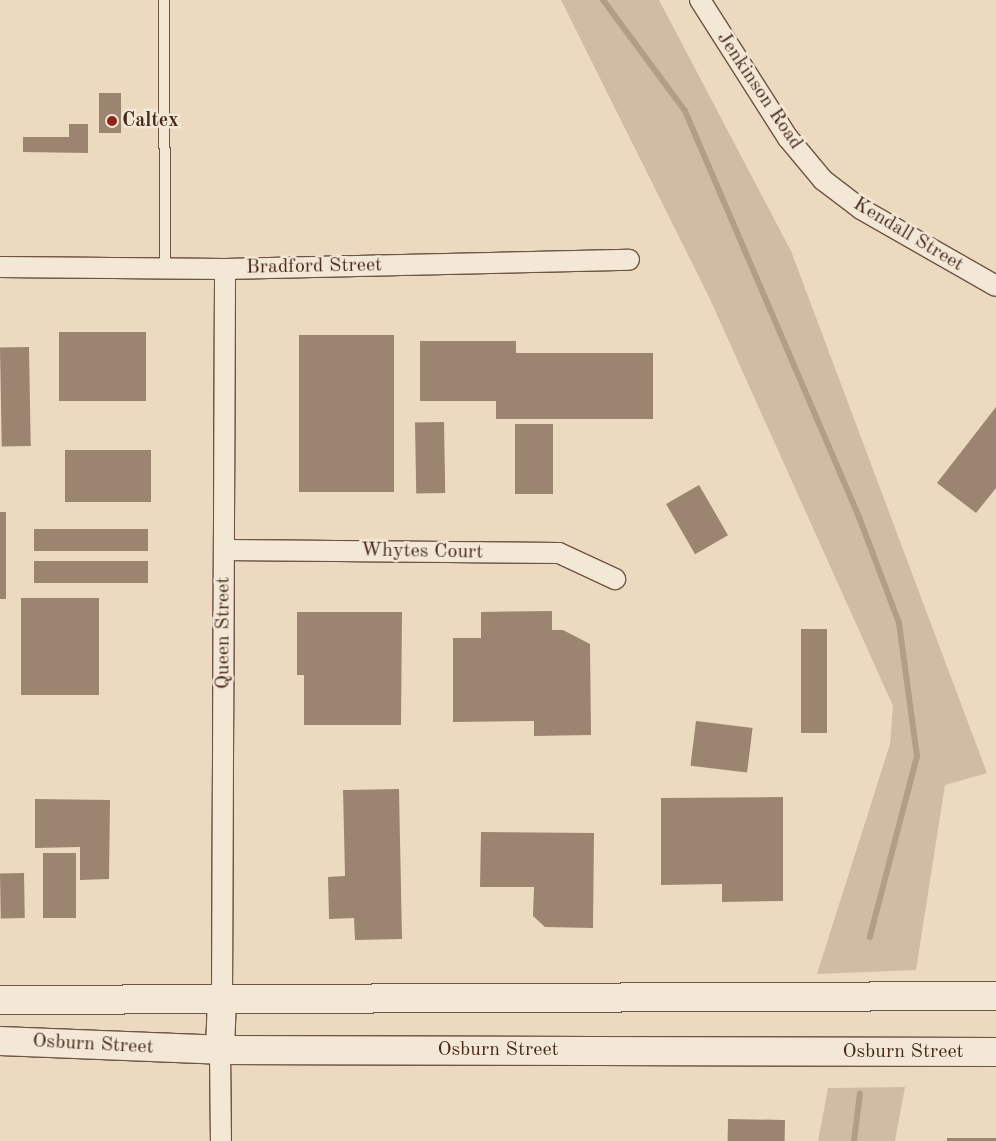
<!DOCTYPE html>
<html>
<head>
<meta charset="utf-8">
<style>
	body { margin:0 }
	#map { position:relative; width:996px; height:1141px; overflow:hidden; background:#ecdac0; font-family:"Old Standard TT",serif }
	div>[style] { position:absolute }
	.green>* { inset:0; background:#d0bca4 }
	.stream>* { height:6px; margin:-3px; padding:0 3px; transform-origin:3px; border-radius:3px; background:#b39d87 }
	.building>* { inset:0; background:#9c8570; transform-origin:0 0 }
	.roads { filter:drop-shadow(1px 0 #6f5443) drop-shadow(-1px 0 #6f5443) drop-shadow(0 1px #6f5443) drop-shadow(0 -1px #6f5443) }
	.lane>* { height:10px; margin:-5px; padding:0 5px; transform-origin:5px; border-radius:5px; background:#f3e7d6 }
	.street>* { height:20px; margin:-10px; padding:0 10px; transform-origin:10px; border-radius:10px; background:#f3e7d6 }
	.secondary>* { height:28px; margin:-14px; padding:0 14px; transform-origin:14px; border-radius:14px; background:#f3e7d6 }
	.dots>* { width:14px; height:14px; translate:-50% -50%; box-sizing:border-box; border:2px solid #f3e7d6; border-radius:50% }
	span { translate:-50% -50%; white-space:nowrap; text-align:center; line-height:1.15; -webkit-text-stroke:5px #f3e7d6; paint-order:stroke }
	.street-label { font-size:20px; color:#452819 }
	.poi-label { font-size:20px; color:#452819; font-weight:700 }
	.left { translate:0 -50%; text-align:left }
</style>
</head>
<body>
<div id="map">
	<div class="green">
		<div style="clip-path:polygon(561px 0,659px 0,791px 251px,987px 773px,945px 785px,916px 970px,817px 974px,890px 744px,893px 706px,709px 297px)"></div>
		<div style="clip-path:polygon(905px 1087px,895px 1141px,818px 1141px,828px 1088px)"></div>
	</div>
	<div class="stream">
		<div style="left:603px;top:0;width:138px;rotate:53.5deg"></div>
		<div style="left:685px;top:111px;width:442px;rotate:66.8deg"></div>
		<div style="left:859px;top:517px;width:113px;rotate:69.3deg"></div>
		<div style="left:899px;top:623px;width:134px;rotate:82.3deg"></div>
		<div style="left:917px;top:756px;width:187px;rotate:104.6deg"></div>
		<div style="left:854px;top:1141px;width:48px;rotate:-82.9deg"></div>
	</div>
	<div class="building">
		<div style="left:99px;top:93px;width:22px;height:40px"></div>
		<div style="clip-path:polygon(69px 124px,88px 124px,88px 153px,23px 152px,23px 137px,69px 137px)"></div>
		<div style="left:59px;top:332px;width:87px;height:69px"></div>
		<div style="left:299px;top:335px;width:95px;height:157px"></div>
		<div style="clip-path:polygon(420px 341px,516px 341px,516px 353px,653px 353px,653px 419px,496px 419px,496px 401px,420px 401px)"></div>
		<div style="left:29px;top:347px;width:99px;height:29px;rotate:89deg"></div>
		<div style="clip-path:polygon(996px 407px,996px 488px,976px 513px,937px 483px)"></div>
		<div style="left:444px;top:422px;width:71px;height:29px;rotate:89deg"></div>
		<div style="left:515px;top:424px;width:38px;height:70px"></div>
		<div style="left:65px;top:450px;width:86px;height:52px"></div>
		<div style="left:699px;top:485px;width:58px;height:38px;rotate:60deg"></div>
		<div style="left:0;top:512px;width:6px;height:87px"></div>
		<div style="left:34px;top:529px;width:114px;height:22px"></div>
		<div style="left:34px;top:561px;width:114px;height:22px"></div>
		<div style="left:21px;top:598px;width:78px;height:97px"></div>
		<div style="clip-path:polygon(552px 611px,552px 630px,563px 630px,590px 644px,591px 735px,534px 736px,534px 721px,453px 722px,453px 638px,481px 638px,481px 612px)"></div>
		<div style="clip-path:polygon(297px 612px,402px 612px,401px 725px,304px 725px,304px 675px,297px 675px)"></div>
		<div style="left:801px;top:629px;width:26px;height:104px"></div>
		<div style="left:696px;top:721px;width:57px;height:45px;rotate:7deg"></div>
		<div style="clip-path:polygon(399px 789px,402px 939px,355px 940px,354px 918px,329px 919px,328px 877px,345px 876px,343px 790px)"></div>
		<div style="clip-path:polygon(783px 797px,783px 901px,722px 902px,722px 884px,661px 885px,661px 798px)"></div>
		<div style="clip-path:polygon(35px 799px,110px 800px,109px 879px,80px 880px,80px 847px,35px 848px)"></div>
		<div style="clip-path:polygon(481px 832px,594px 833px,593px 928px,545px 927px,533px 916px,534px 887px,480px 887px)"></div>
		<div style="left:43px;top:853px;width:33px;height:65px"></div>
		<div style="left:24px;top:873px;width:45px;height:24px;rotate:89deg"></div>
		<div style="left:728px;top:1119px;width:57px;height:22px;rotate:1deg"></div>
		<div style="left:947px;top:1138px;width:49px;height:3px"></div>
	</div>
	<div class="roads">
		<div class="lane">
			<div style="left:164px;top:0;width:268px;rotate:89.8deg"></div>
		</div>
		<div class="street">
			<div style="left:700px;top:0;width:164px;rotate:57.5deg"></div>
			<div style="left:788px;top:138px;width:55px;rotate:50.2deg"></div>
			<div style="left:823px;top:180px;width:48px;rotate:37.3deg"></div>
			<div style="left:861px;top:209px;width:155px;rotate:29.7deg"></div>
			<div style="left:0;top:267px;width:225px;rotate:0.5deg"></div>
			<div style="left:225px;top:269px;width:404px;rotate:-1.3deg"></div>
			<div style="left:224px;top:550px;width:335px;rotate:0.5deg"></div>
			<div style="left:559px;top:553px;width:62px;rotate:24.9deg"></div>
			<div style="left:222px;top:998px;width:729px;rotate:-89.76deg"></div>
			<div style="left:220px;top:1050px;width:91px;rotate:89.4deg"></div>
		</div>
		<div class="secondary">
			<div style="left:0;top:1000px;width:996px;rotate:-0.23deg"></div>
			<div style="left:0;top:1041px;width:220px;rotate:2.3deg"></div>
			<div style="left:220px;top:1050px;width:776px;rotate:0.15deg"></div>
			<div style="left:220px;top:1050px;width:52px;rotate:-87.8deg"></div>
		</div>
	</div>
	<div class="dots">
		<div style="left:112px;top:121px;background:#8f2418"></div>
	</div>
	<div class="street-label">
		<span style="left:759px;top:91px;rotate:56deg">Jenkinson Road</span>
		<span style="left:908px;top:235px;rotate:31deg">Kendall Street</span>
		<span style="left:314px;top:267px;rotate:-1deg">Bradford Street</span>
		<span style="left:422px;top:552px;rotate:1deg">Whytes Court</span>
		<span style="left:224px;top:633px;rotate:-90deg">Queen Street</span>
		<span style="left:93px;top:1045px;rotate:3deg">Osburn Street</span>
		<span style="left:498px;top:1050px">Osburn Street</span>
		<span style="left:903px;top:1052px">Osburn Street</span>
	</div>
	<div class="poi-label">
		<span class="left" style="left:122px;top:121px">Caltex</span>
	</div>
</div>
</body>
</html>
